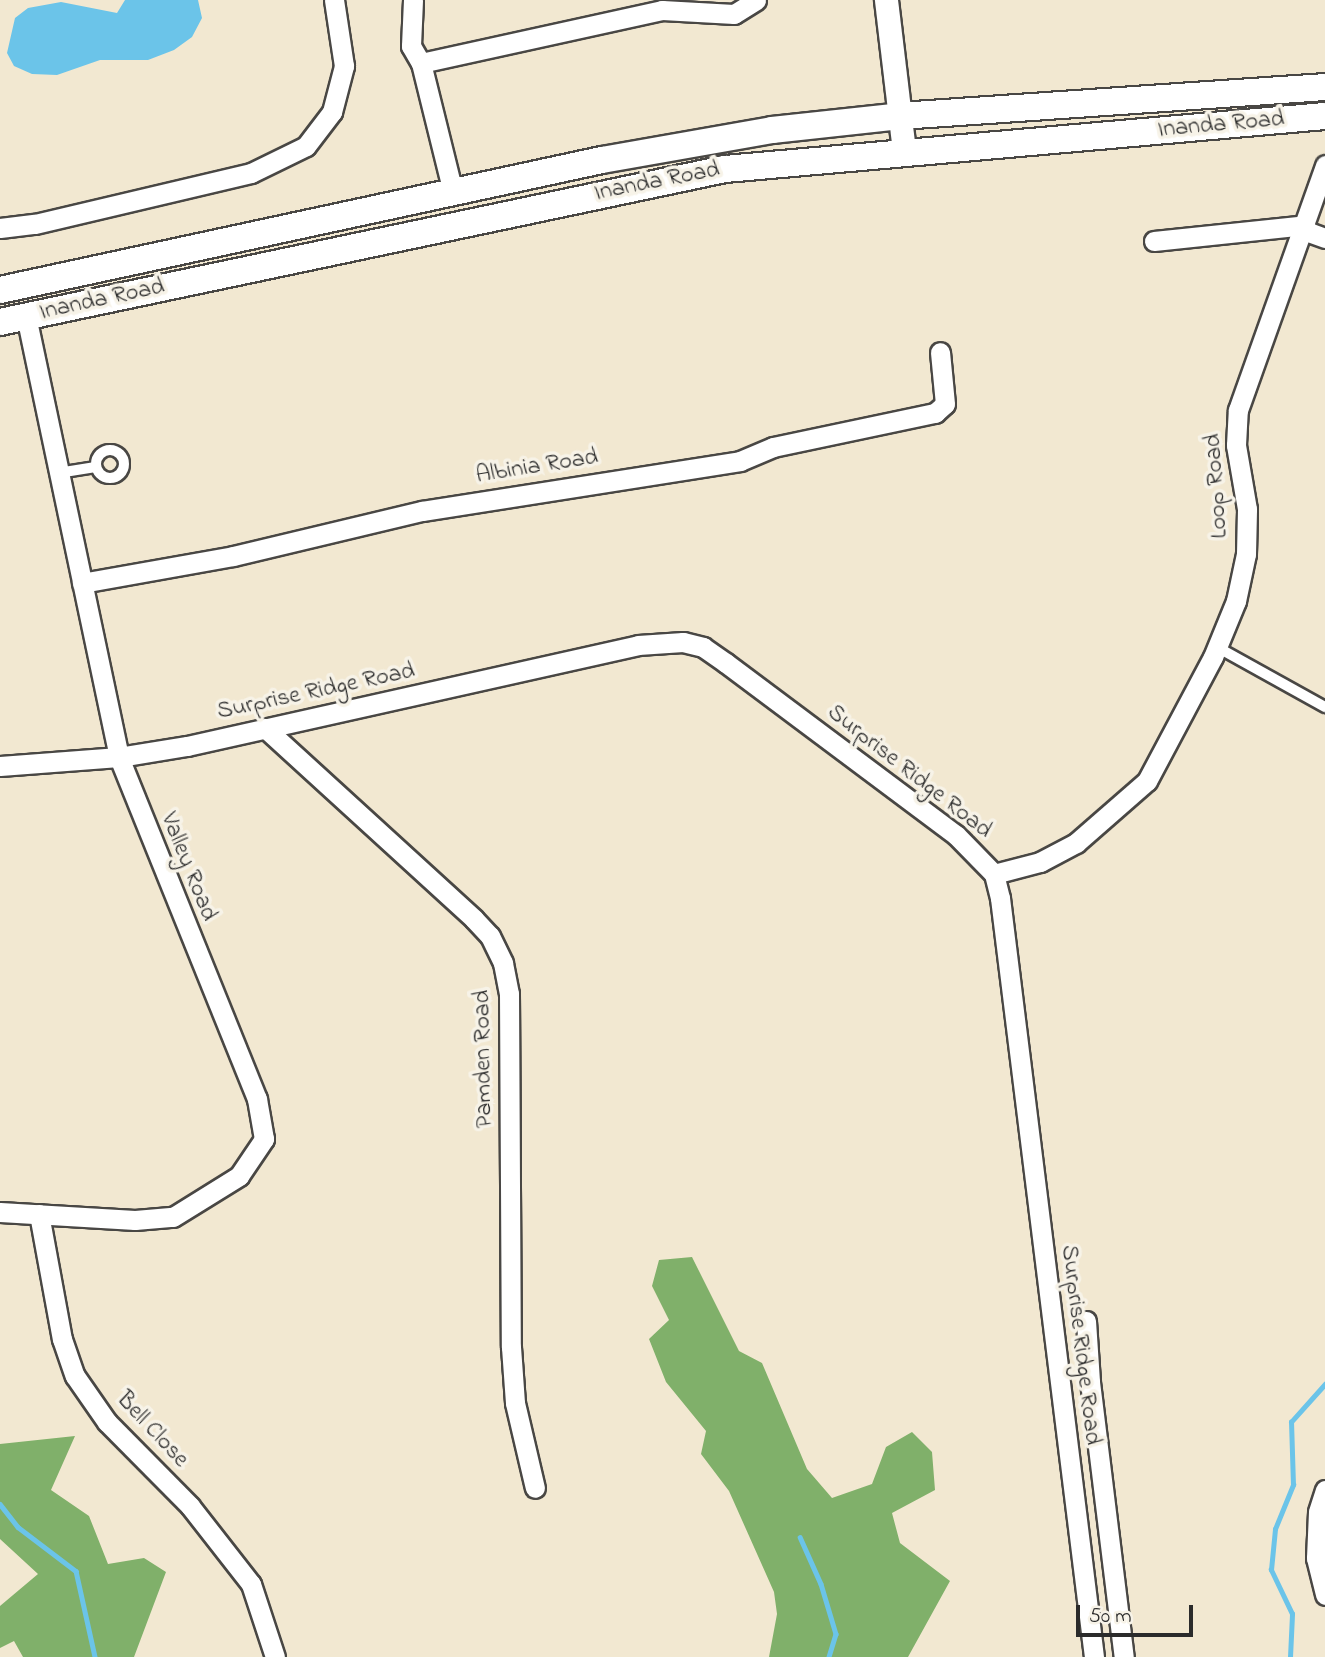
<!DOCTYPE html>
<html>
<head>
<meta charset="utf-8">
<style>
	body { margin:0 }
	#map { position:relative; width:1325px; height:1657px; overflow:hidden; background:#f2e8d1; font-family:"Indie Flower",sans-serif }
	div>[style] { position:absolute }
	.forest>* { inset:0; background:#80b06a }
	.water>* { inset:0; background:#6bc4e9 }
	.stream>* { height:4.5px; margin:-2.25px; padding:0 2.25px; transform-origin:2.25px; border-radius:2.25px; background:#6bc4e9 }
	.roads { filter:drop-shadow(2px 0 #494744) drop-shadow(-2px 0 #494744) drop-shadow(0 2px #494744) drop-shadow(0 -2px #494744) }
	.service>* { height:10px; margin:-5px; padding:0 5px; transform-origin:5px; border-radius:5px; background:#fff }
	.service>.ring { margin:-5px; padding:0; box-sizing:content-box; background:none; border:10px solid #fff; border-radius:50% }
	.minor>* { height:19px; margin:-9.5px; padding:0 9.5px; transform-origin:9.5px; border-radius:9.5px; background:#fff }
	.tertiary>* { height:23px; margin:-11.5px; padding:0 11.5px; transform-origin:11.5px; border-radius:11.5px; background:#fff }
	.secondary>* { height:26px; margin:-13px; padding:0 13px; transform-origin:13px; border-radius:13px; background:#fff }
	span { translate:-50% -50%; white-space:nowrap; text-align:center; line-height:1.15; -webkit-text-stroke:7px #f7f3e8; paint-order:stroke }
	.street-label { font-size:24px; color:#2b2b2b }
	.scale { position:absolute; left:1076px; top:1605px; width:117px; height:32px; box-sizing:border-box; border:4px solid #2b2b2b; border-top:0; padding-left:9px; font-size:21px; line-height:24px; white-space:nowrap; color:#2b2b2b; -webkit-text-stroke:5px #f7f3e8; paint-order:stroke }
</style>
</head>
<body>
<div id="map">
	<div class="forest">
		<div style="clip-path:polygon(692px 1257px,739px 1351px,762px 1363px,807px 1469px,832px 1498px,872px 1484px,886px 1447px,912px 1432px,932px 1452px,935px 1490px,892px 1513px,900px 1543px,950px 1581px,908px 1657px,769px 1657px,777px 1614px,774px 1592px,729px 1491px,701px 1454px,706px 1431px,666px 1382px,649px 1339px,669px 1320px,652px 1286px,659px 1260px)"></div>
		<div style="clip-path:polygon(75px 1436px,51px 1490px,89px 1516px,108px 1564px,144px 1558px,166px 1572px,134px 1657px,23px 1657px,14px 1641px,0 1648px,0 1606px,38px 1574px,0 1539px,0 1444px)"></div>
	</div>
	<div class="water">
		<div style="clip-path:polygon(125px 0,198px 0,202px 18px,192px 37px,174px 50px,148px 60px,100px 60px,57px 75px,32px 74px,14px 66px,7px 53px,15px 18px,28px 8px,61px 2px,117px 13px)"></div>
	</div>
	<div class="stream">
		<div style="left:0;top:1504px;width:29px;rotate:52deg"></div>
		<div style="left:18px;top:1527px;width:73px;rotate:37.2deg"></div>
		<div style="left:76px;top:1571px;width:88px;rotate:77.5deg"></div>
		<div style="left:800px;top:1537px;width:51px;rotate:65.9deg"></div>
		<div style="left:821px;top:1584px;width:52px;rotate:73.3deg"></div>
		<div style="left:836px;top:1634px;width:24px;rotate:107deg"></div>
		<div style="left:1290px;top:1657px;width:43px;rotate:-87.3deg"></div>
		<div style="left:1292px;top:1614px;width:49px;rotate:-115.5deg"></div>
		<div style="left:1271px;top:1570px;width:41px;rotate:-84.4deg"></div>
		<div style="left:1275px;top:1529px;width:48px;rotate:-67.8deg"></div>
		<div style="left:1293px;top:1485px;width:63px;rotate:-91.8deg"></div>
		<div style="left:1291px;top:1422px;width:51px;rotate:-48.2deg"></div>
	</div>
	<div class="roads">
		<div class="service">
			<div class="ring" style="left:96px;top:450px;width:18px;height:18px"></div>
			<div style="left:58px;top:473px;width:38px;rotate:-9deg"></div>
			<div style="left:1217px;top:647px;width:124px;rotate:29.1deg"></div>
		</div>
		<div class="minor">
			<div style="left:413px;top:0;width:46px;rotate:92.5deg"></div>
			<div style="left:411px;top:46px;width:20px;rotate:60deg"></div>
			<div style="left:421px;top:63px;width:133px;rotate:76.1deg"></div>
			<div style="left:421px;top:63px;width:247px;rotate:-12.4deg"></div>
			<div style="left:662px;top:10px;width:72px;rotate:3.2deg"></div>
			<div style="left:734px;top:14px;width:26px;rotate:-32deg"></div>
			<div style="left:0;top:228px;width:35px;rotate:-7deg"></div>
			<div style="left:35px;top:224px;width:222px;rotate:-13.3deg"></div>
			<div style="left:251px;top:173px;width:61px;rotate:-26.1deg"></div>
			<div style="left:306px;top:146px;width:43px;rotate:-52.6deg"></div>
			<div style="left:332px;top:112px;width:48px;rotate:-75.4deg"></div>
			<div style="left:344px;top:66px;width:67px;rotate:-98.6deg"></div>
			<div style="left:1303px;top:230px;width:23px;rotate:20deg"></div>
			<div style="left:1154px;top:241px;width:152px;rotate:-6deg"></div>
			<div style="left:82px;top:583px;width:153px;rotate:-10.1deg"></div>
			<div style="left:233px;top:556px;width:194px;rotate:-13.4deg"></div>
			<div style="left:422px;top:511px;width:322px;rotate:-8.9deg"></div>
			<div style="left:740px;top:461px;width:36px;rotate:-23deg"></div>
			<div style="left:773px;top:447px;width:166px;rotate:-11.9deg"></div>
			<div style="left:935px;top:413px;width:13px;rotate:-42deg"></div>
			<div style="left:945px;top:404px;width:52px;rotate:-95.5deg"></div>
			<div style="left:265px;top:728px;width:283px;rotate:42.4deg"></div>
			<div style="left:474px;top:919px;width:23px;rotate:47deg"></div>
			<div style="left:490px;top:936px;width:30px;rotate:64deg"></div>
			<div style="left:503px;top:963px;width:32px;rotate:79deg"></div>
			<div style="left:509px;top:994px;width:353px;rotate:89.7deg"></div>
			<div style="left:511px;top:1347px;width:56px;rotate:85.9deg"></div>
			<div style="left:515px;top:1403px;width:87px;rotate:76.8deg"></div>
			<div style="left:0;top:766px;width:119px;rotate:-4.3deg"></div>
			<div style="left:119px;top:757px;width:69px;rotate:-9.2deg"></div>
			<div style="left:187px;top:746px;width:462px;rotate:-12.6deg"></div>
			<div style="left:638px;top:645px;width:45px;rotate:-3.8deg"></div>
			<div style="left:683px;top:642px;width:21px;rotate:14deg"></div>
			<div style="left:703px;top:647px;width:28px;rotate:35deg"></div>
			<div style="left:726px;top:663px;width:287px;rotate:36.8deg"></div>
			<div style="left:956px;top:835px;width:54px;rotate:45.7deg"></div>
			<div style="left:994px;top:874px;width:25px;rotate:76deg"></div>
			<div style="left:1000px;top:898px;width:765px;rotate:82.94deg"></div>
			<div style="left:994px;top:874px;width:48px;rotate:-14.6deg"></div>
			<div style="left:1040px;top:862px;width:41px;rotate:-27.8deg"></div>
			<div style="left:1076px;top:843px;width:94px;rotate:-41.1deg"></div>
			<div style="left:1147px;top:781px;width:140px;rotate:-62deg"></div>
			<div style="left:1213px;top:657px;width:61px;rotate:-67.7deg"></div>
			<div style="left:1236px;top:601px;width:48px;rotate:-78deg"></div>
			<div style="left:1246px;top:554px;width:45px;rotate:-88.7deg"></div>
			<div style="left:1247px;top:509px;width:65px;rotate:-99.8deg"></div>
			<div style="left:1236px;top:445px;width:35px;rotate:-87deg"></div>
			<div style="left:1238px;top:410px;width:260px;rotate:-70.4deg"></div>
			<div style="left:0;top:1212px;width:135px;rotate:3.4deg"></div>
			<div style="left:135px;top:1220px;width:38px;rotate:-5deg"></div>
			<div style="left:173px;top:1217px;width:78px;rotate:-31.8deg"></div>
			<div style="left:239px;top:1176px;width:45px;rotate:-56deg"></div>
			<div style="left:264px;top:1139px;width:41px;rotate:-99.9deg"></div>
			<div style="left:257px;top:1099px;width:369px;rotate:-112deg"></div>
			<div style="left:119px;top:757px;width:450px;rotate:-101.9deg"></div>
			<div style="left:39px;top:1214px;width:127px;rotate:79.6deg"></div>
			<div style="left:62px;top:1339px;width:39px;rotate:71deg"></div>
			<div style="left:75px;top:1376px;width:56px;rotate:55.2deg"></div>
			<div style="left:107px;top:1422px;width:118px;rotate:45.3deg"></div>
			<div style="left:190px;top:1506px;width:99px;rotate:52deg"></div>
			<div style="left:251px;top:1584px;width:77px;rotate:71.8deg"></div>
			<div style="left:1086px;top:1321px;width:61px;rotate:86.2deg"></div>
			<div style="left:1090px;top:1382px;width:277px;rotate:83deg"></div>
			<div style="left:1325px;top:1490px;width:23px;rotate:108deg"></div>
			<div style="left:1318px;top:1512px;width:46px;rotate:92.5deg"></div>
			<div style="left:1316px;top:1558px;width:38px;rotate:76deg"></div>
		</div>
		<div class="tertiary">
			<div style="left:886px;top:0;width:151px;rotate:83.2deg"></div>
		</div>
		<div class="secondary">
			<div style="left:0;top:290px;width:616px;rotate:-12.19deg"></div>
			<div style="left:602px;top:160px;width:173px;rotate:-10deg"></div>
			<div style="left:772px;top:130px;width:129px;rotate:-6.2deg"></div>
			<div style="left:900px;top:116px;width:426px;rotate:-3.9deg"></div>
			<div style="left:0;top:322px;width:741px;rotate:-11.92deg"></div>
			<div style="left:725px;top:169px;width:602px;rotate:-5.05deg"></div>
		</div>
	</div>
	<div class="street-label">
		<span style="left:1221px;top:125px;rotate:-5deg">Inanda Road</span>
		<span style="left:657px;top:182px;rotate:-11deg">Inanda Road</span>
		<span style="left:102px;top:300px;rotate:-12deg">Inanda Road</span>
		<span style="left:537px;top:467px;rotate:-9deg">Albinia Road</span>
		<span style="left:1217px;top:486px;rotate:-94deg">Loop Road</span>
		<span style="left:316px;top:692px;rotate:-12deg">Surprise Ridge Road</span>
		<span style="left:909px;top:772px;rotate:38deg">Surprise Ridge Road</span>
		<span style="left:188px;top:867px;rotate:68deg">Valley Road</span>
		<span style="left:484px;top:1059px;rotate:-91deg">Pamden Road</span>
		<span style="left:1080px;top:1345px;rotate:83deg">Surprise Ridge Road</span>
		<span style="left:152px;top:1430px;rotate:47deg">Bell Close</span>
	</div>
	<div class="scale">50 m</div>
</div>
</body>
</html>
